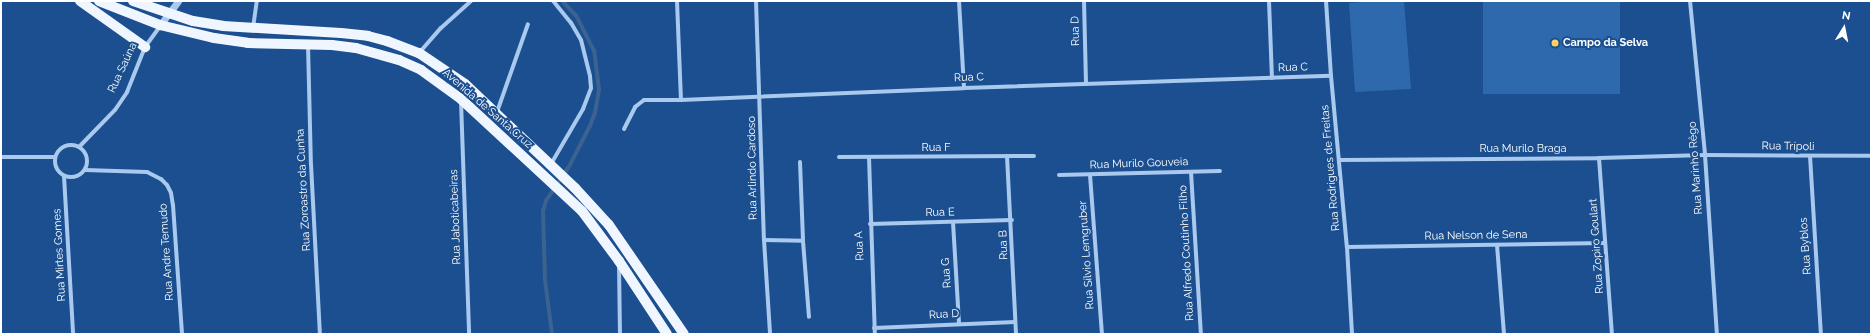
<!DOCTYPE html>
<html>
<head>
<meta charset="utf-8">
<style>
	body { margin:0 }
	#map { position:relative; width:1872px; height:335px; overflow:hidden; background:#1b4f8f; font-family:Raleway,sans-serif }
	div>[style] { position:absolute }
	.green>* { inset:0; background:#2e69ad; transform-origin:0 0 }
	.stream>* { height:3.5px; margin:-1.75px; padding:0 1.75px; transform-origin:1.75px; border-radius:1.75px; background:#3c6290 }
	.minor>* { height:4px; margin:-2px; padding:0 2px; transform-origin:2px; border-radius:2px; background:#a9c9ee }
	.minor>.ring { margin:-2px; padding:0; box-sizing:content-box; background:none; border:4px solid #a9c9ee; border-radius:50% }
	.tertiary>* { height:7px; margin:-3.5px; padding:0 3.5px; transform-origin:3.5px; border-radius:3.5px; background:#a9c9ee }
	.primary>* { height:10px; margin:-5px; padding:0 5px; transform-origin:5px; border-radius:5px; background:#f0f6ff }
	.dots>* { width:11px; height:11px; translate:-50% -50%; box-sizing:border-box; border:2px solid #1b4f8f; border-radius:50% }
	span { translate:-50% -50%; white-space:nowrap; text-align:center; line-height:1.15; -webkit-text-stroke:4px #1b4f8f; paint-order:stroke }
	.street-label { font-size:11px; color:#fff }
	.poi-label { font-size:11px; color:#fff; font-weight:700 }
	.left { translate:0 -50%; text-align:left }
	.frame { position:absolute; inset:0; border:2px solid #fff; pointer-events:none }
	.north { position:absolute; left:1824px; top:8px; width:40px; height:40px; -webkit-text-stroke:3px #1b4f8f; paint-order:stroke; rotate:10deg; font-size:11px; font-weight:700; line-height:16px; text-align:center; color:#fff }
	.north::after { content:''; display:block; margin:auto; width:14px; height:18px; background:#fff; clip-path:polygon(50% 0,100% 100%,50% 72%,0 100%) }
</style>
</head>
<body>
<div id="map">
	<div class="green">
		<div style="clip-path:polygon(1376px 1px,1404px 1px,1411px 89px,1355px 92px,1349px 3px)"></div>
		<div style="left:1483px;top:1px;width:137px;height:93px"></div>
	</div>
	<div class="stream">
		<div style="left:552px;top:334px;width:54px;rotate:-97.4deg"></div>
		<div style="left:545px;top:280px;width:69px;rotate:-91.7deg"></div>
		<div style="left:543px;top:211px;width:10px;rotate:-73deg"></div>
		<div style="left:546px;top:201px;width:43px;rotate:-56.3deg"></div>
		<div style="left:570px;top:165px;width:44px;rotate:-62.9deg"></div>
		<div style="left:590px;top:126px;width:14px;rotate:-69deg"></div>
		<div style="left:595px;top:113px;width:23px;rotate:-80deg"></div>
		<div style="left:599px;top:90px;width:39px;rotate:-97deg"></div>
		<div style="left:594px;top:51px;width:39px;rotate:-117deg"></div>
		<div style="left:576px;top:16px;width:21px;rotate:-133deg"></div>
	</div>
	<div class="minor">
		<div style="left:677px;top:1px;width:99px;rotate:87.7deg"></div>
		<div style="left:756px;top:1px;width:239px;rotate:88.1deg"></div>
		<div style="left:764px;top:240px;width:94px;rotate:86.3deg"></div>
		<div style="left:959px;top:1px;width:87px;rotate:86.7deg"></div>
		<div style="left:1084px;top:1px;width:83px;rotate:88.6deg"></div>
		<div style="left:1269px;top:1px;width:77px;rotate:87.8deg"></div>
		<div style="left:1326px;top:1px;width:75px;rotate:86.2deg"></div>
		<div style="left:1331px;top:76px;width:172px;rotate:84.7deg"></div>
		<div style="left:1347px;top:247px;width:87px;rotate:86.7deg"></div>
		<div style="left:1690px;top:1px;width:155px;rotate:84.4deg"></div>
		<div style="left:1705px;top:155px;width:179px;rotate:86.2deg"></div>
		<div style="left:253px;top:28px;width:27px;rotate:-82deg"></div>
		<div style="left:308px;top:45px;width:119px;rotate:88.6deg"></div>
		<div style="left:311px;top:164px;width:170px;rotate:87deg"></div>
		<div style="left:419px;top:53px;width:33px;rotate:-49deg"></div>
		<div style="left:441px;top:28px;width:40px;rotate:-42deg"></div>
		<div style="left:461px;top:101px;width:233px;rotate:88deg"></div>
		<div style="left:497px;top:112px;width:93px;rotate:-70.6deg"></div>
		<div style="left:624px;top:129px;width:25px;rotate:-63deg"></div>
		<div style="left:635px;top:107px;width:11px;rotate:-38deg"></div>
		<div style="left:644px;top:100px;width:37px"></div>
		<div style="left:681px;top:100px;width:283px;rotate:-2.4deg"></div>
		<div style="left:964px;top:88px;width:367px;rotate:-1.9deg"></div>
		<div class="ring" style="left:55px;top:145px;width:28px;height:28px"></div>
		<div style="left:79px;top:147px;width:52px;rotate:-45.8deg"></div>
		<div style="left:115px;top:110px;width:22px;rotate:-56deg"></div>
		<div style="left:127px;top:92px;width:48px;rotate:-68.2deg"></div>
		<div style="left:145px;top:47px;width:26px;rotate:-54deg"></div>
		<div style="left:1007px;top:156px;width:178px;rotate:87.1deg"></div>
		<div style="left:1810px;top:156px;width:178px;rotate:86.5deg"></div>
		<div style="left:1px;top:157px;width:54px"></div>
		<div style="left:839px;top:157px;width:195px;rotate:-0.3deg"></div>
		<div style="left:869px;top:157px;width:177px;rotate:88.1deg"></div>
		<div style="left:1599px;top:158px;width:176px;rotate:85.8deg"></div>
		<div style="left:1340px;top:160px;width:259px;rotate:-0.4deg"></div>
		<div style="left:1599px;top:158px;width:106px;rotate:-1.6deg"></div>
		<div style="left:1705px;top:155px;width:166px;rotate:0.3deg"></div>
		<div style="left:800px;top:162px;width:79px;rotate:87.8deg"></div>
		<div style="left:803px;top:241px;width:76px;rotate:85.5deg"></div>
		<div style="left:551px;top:164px;width:64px;rotate:-59.8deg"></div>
		<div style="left:583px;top:109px;width:22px;rotate:-69deg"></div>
		<div style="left:591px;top:88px;width:12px;rotate:-95deg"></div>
		<div style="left:590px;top:76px;width:37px;rotate:-104deg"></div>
		<div style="left:581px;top:40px;width:20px;rotate:-120deg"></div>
		<div style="left:571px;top:23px;width:28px;rotate:-129deg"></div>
		<div style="left:85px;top:170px;width:62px;rotate:1.8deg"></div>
		<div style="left:147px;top:172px;width:16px;rotate:27deg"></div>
		<div style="left:161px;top:179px;width:8px;rotate:45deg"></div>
		<div style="left:167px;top:185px;width:9px;rotate:63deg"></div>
		<div style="left:171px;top:193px;width:12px;rotate:81deg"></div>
		<div style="left:173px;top:205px;width:129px;rotate:86deg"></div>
		<div style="left:1191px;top:172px;width:162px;rotate:86.5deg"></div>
		<div style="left:1059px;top:175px;width:161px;rotate:-1.4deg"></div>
		<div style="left:1090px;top:175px;width:159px;rotate:85.7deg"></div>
		<div style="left:64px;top:176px;width:158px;rotate:86.7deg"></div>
		<div style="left:953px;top:222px;width:101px;rotate:86.6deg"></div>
		<div style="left:870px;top:224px;width:142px;rotate:-1.6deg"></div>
		<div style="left:764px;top:240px;width:39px;rotate:1deg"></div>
		<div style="left:1497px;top:245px;width:89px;rotate:85.5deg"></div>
		<div style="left:1347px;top:247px;width:258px;rotate:-0.9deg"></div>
		<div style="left:619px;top:264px;width:70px;rotate:89.2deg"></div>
		<div style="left:874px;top:328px;width:141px;rotate:-2.4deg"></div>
	</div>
	<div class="tertiary">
		<div style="left:160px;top:25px;width:30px;rotate:-53deg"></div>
	</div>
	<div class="primary">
		<div style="left:80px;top:1px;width:80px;rotate:35.3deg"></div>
		<div style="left:99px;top:1px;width:66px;rotate:21.5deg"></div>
		<div style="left:160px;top:25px;width:56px;rotate:13.5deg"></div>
		<div style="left:214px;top:38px;width:34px;rotate:8deg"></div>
		<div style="left:248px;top:43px;width:84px;rotate:1.4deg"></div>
		<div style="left:332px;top:45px;width:24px;rotate:7deg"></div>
		<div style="left:356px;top:48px;width:45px;rotate:15.6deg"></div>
		<div style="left:399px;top:60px;width:24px;rotate:24deg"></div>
		<div style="left:421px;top:70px;width:49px;rotate:35.9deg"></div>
		<div style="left:461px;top:99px;width:165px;rotate:42.8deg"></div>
		<div style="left:582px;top:211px;width:62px;rotate:53.5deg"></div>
		<div style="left:619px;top:261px;width:87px;rotate:56.7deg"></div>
		<div style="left:133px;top:1px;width:63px;rotate:18.4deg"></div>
		<div style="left:193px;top:21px;width:30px;rotate:9deg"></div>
		<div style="left:223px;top:26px;width:118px;rotate:3.4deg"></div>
		<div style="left:341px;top:33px;width:27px;rotate:6deg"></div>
		<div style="left:368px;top:36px;width:20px;rotate:15deg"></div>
		<div style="left:387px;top:41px;width:34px;rotate:21deg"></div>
		<div style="left:419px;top:53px;width:55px;rotate:34deg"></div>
		<div style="left:465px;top:84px;width:151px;rotate:43.4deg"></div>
		<div style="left:575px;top:188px;width:50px;rotate:47.4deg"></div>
		<div style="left:609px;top:225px;width:132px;rotate:55.5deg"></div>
	</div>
	<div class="dots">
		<div style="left:1555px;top:43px;background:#ffd166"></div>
	</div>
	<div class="street-label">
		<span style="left:1076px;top:31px;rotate:-91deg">Rua D</span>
		<span style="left:123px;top:68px;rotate:-65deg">Rua Saúna</span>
		<span style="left:1293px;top:68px;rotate:-2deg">Rua C</span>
		<span style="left:969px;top:78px;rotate:-2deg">Rua C</span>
		<span style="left:487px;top:109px;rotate:41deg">Avenida de Santa Cruz</span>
		<span style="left:1788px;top:147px;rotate:1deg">Rua Trípoli</span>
		<span style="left:936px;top:148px">Rua F</span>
		<span style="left:1523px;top:149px">Rua Murilo Braga</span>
		<span style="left:1139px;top:164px;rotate:-2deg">Rua Murilo Gouveia</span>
		<span style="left:753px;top:168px;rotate:-91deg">Rua Arlindo Cardoso</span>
		<span style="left:1331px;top:168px;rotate:-95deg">Rua Rodrigues de Freitas</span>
		<span style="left:1696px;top:168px;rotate:-94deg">Rua Marinho Rêgo</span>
		<span style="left:304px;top:190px;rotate:-93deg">Rua Zoroastro da Cunha</span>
		<span style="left:940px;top:213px;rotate:-1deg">Rua E</span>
		<span style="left:456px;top:217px;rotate:-92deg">Rua Jaboticabeiras</span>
		<span style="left:1476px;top:236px;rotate:-1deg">Rua Nelson de Sena</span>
		<span style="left:1004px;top:245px;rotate:-92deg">Rua B</span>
		<span style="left:860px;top:246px;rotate:-93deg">Rua A</span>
		<span style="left:1597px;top:246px;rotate:-94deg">Rua Zopiro Goulart</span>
		<span style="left:1806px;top:246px;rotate:-94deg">Rua Byblos</span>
		<span style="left:167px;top:252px;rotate:-94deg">Rua Andre Temudo</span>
		<span style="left:1187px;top:253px;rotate:-93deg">Rua Alfredo Coutinho Filho</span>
		<span style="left:60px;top:255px;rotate:-93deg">Rua Mirtes Gomes</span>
		<span style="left:1087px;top:255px;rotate:-94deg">Rua Sílvio Lemgruber</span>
		<span style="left:947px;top:273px;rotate:-94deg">Rua G</span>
		<span style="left:944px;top:315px;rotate:-3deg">Rua D</span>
	</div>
	<div class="poi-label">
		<span class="left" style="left:1563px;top:43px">Campo da Selva</span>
	</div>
	<div class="frame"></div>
	<div class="north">N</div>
</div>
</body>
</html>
